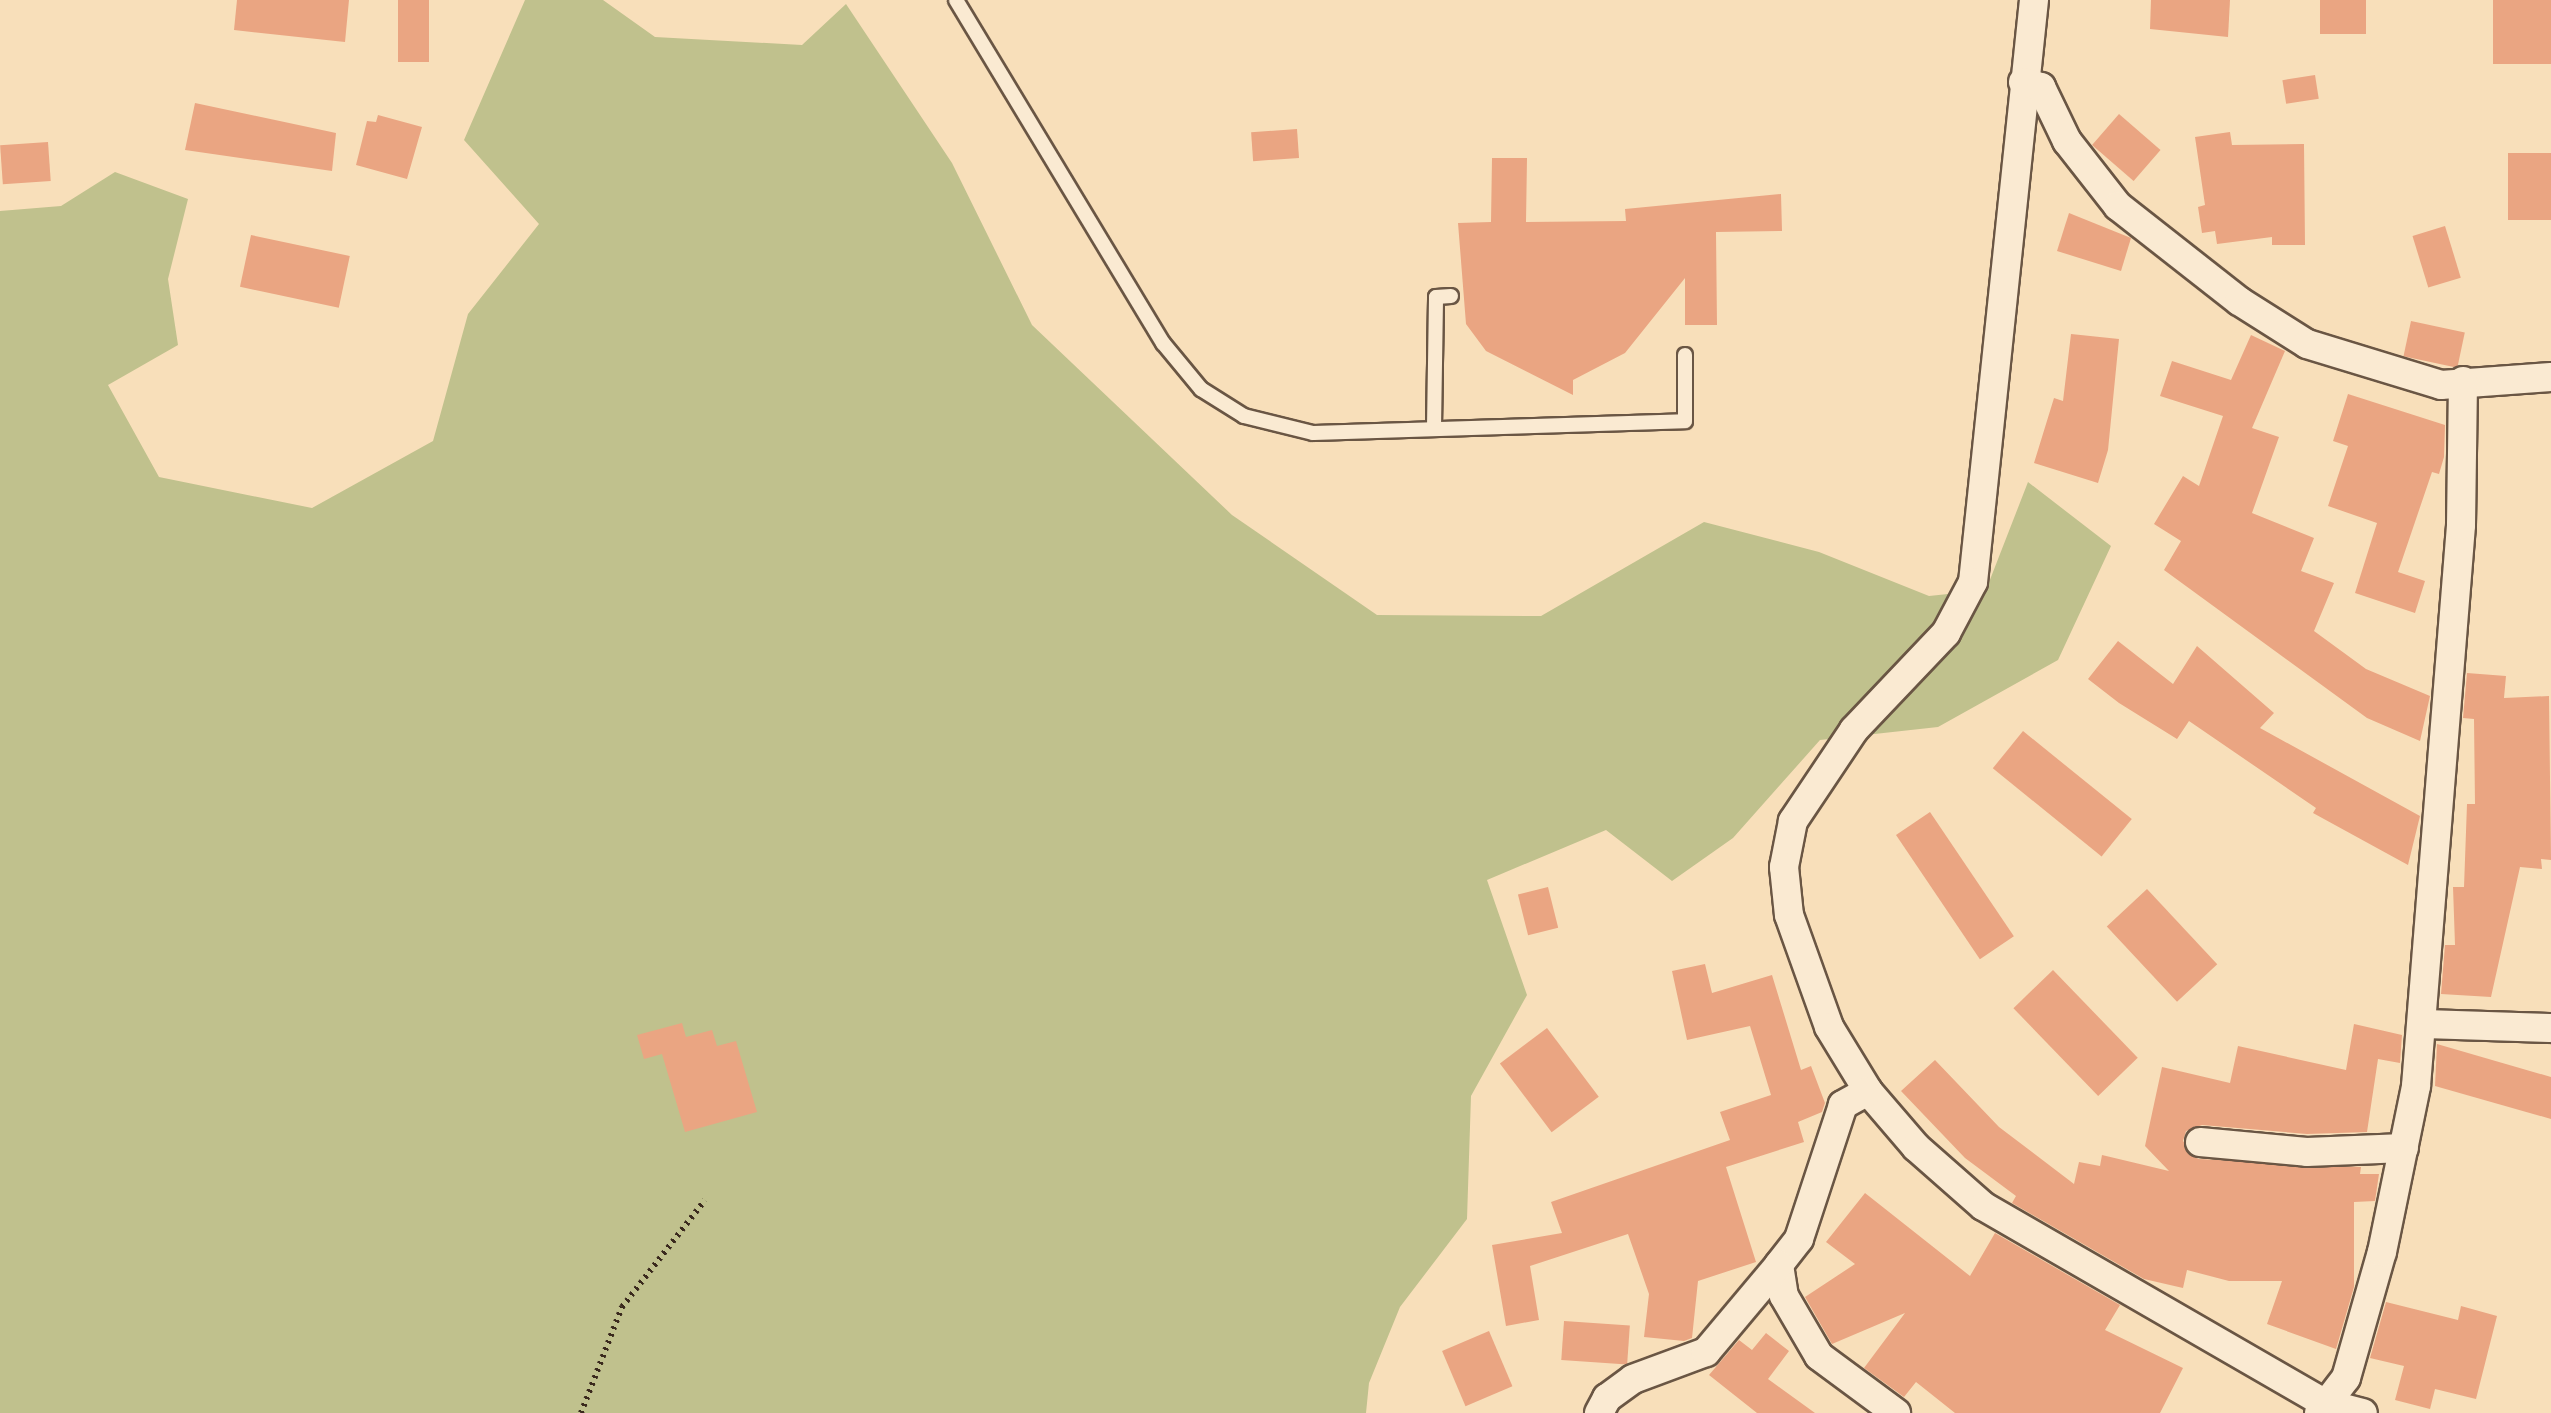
<!DOCTYPE html>
<html>
<head>
<meta charset="utf-8">
<style>
	body { margin:0 }
	#map { position:relative; width:2551px; height:1413px; overflow:hidden; background:#f8dfba; font-family:"Libre Bodoni",serif }
	div>[style] { position:absolute }
	.green>* { inset:0; background:#c0c18d }
	.building>* { inset:0; background:#eaa582; transform-origin:0 0 }
	.path>* { height:6px; margin-top:-3px; transform-origin:0; background:repeating-linear-gradient(90deg,#3a291d 0 2.5px,transparent 0 7.5px) }
	.roads { filter:drop-shadow(2px 0 #6a5644) drop-shadow(-2px 0 #6a5644) drop-shadow(0 2px #6a5644) drop-shadow(0 -2px #6a5644) }
	.lane>* { height:14px; margin:-7px; padding:0 7px; transform-origin:7px; border-radius:7px; background:#faead2 }
	.street>* { height:28px; margin:-14px; padding:0 14px; transform-origin:14px; border-radius:14px; background:#faead2 }
	span { translate:-50% -50%; white-space:nowrap; text-align:center; line-height:1.15; -webkit-text-stroke:8px #faead2; paint-order:stroke }
</style>
</head>
<body>
<div id="map">
	<div class="green">
		<div style="clip-path:polygon(525px 0,603px 0,655px 37px,802px 45px,846px 4px,952px 163px,1032px 325px,1232px 515px,1377px 615px,1541px 616px,1704px 522px,1819px 552px,1929px 596px,1986px 590px,2028px 482px,2111px 546px,2058px 660px,1938px 727px,1820px 740px,1733px 838px,1672px 881px,1606px 830px,1487px 880px,1527px 995px,1471px 1096px,1467px 1219px,1400px 1307px,1369px 1383px,1366px 1413px,0 1413px,0 211px,61px 206px,115px 172px,188px 199px,168px 279px,178px 345px,108px 385px,159px 477px,312px 508px,433px 441px,468px 314px,539px 224px,464px 140px)"></div>
	</div>
	<div class="building">
		<div style="clip-path:polygon(237px 0,349px 0,345px 42px,234px 30px)"></div>
		<div style="left:398px;top:0;width:31px;height:62px"></div>
		<div style="clip-path:polygon(2151px 0,2230px 0,2228px 37px,2150px 29px)"></div>
		<div style="left:2320px;top:0;width:46px;height:34px"></div>
		<div style="left:2493px;top:0;width:58px;height:64px"></div>
		<div style="left:2315px;top:75px;width:24px;height:33px;rotate:81deg"></div>
		<div style="clip-path:polygon(195px 103px,336px 133px,332px 171px,185px 150px)"></div>
		<div style="left:2119px;top:114px;width:55px;height:41px;rotate:41deg"></div>
		<div style="clip-path:polygon(378px 115px,422px 127px,407px 179px,356px 165px,367px 121px,376px 122px)"></div>
		<div style="left:1297px;top:129px;width:29px;height:46px;rotate:86deg"></div>
		<div style="clip-path:polygon(2230px 132px,2232px 145px,2304px 144px,2305px 245px,2272px 245px,2272px 237px,2217px 244px,2215px 231px,2202px 233px,2198px 207px,2205px 205px,2195px 137px)"></div>
		<div style="left:48px;top:142px;width:39px;height:48px;rotate:86deg"></div>
		<div style="left:2508px;top:153px;width:43px;height:67px"></div>
		<div style="clip-path:polygon(1492px 158px,1527px 158px,1526px 222px,1626px 221px,1625px 209px,1781px 194px,1782px 231px,1716px 232px,1717px 325px,1685px 325px,1685px 278px,1625px 353px,1573px 380px,1573px 395px,1486px 351px,1466px 324px,1458px 223px,1491px 222px)"></div>
		<div style="clip-path:polygon(2069px 213px,2131px 238px,2121px 271px,2057px 251px)"></div>
		<div style="left:2445px;top:226px;width:54px;height:34px;rotate:73deg"></div>
		<div style="left:251px;top:235px;width:101px;height:53px;rotate:12deg"></div>
		<div style="left:2411px;top:321px;width:55px;height:36px;rotate:12deg"></div>
		<div style="clip-path:polygon(2071px 334px,2119px 339px,2108px 450px,2098px 483px,2034px 463px,2054px 398px,2063px 401px)"></div>
		<div style="clip-path:polygon(2251px 335px,2285px 351px,2252px 428px,2279px 437px,2252px 513px,2314px 538px,2301px 571px,2334px 583px,2314px 631px,2366px 669px,2430px 696px,2420px 741px,2367px 718px,2164px 570px,2181px 541px,2154px 524px,2183px 476px,2199px 486px,2223px 416px,2160px 396px,2172px 361px,2231px 380px)"></div>
		<div style="clip-path:polygon(2348px 394px,2445px 425px,2444px 457px,2439px 474px,2432px 472px,2398px 572px,2425px 581px,2415px 613px,2355px 593px,2377px 523px,2328px 506px,2348px 446px,2333px 441px)"></div>
		<div style="clip-path:polygon(2118px 641px,2173px 684px,2197px 646px,2274px 713px,2260px 728px,2420px 816px,2408px 865px,2313px 813px,2316px 808px,2189px 721px,2177px 739px,2119px 703px,2088px 679px)"></div>
		<div style="clip-path:polygon(2467px 673px,2506px 676px,2504px 698px,2549px 696px,2551px 860px,2541px 859px,2542px 869px,2520px 867px,2491px 997px,2441px 994px,2445px 945px,2455px 945px,2453px 887px,2464px 887px,2467px 804px,2475px 804px,2474px 719px,2463px 718px)"></div>
		<div style="left:2023px;top:731px;width:140px;height:48px;rotate:39deg"></div>
		<div style="left:1930px;top:812px;width:150px;height:41px;rotate:56deg"></div>
		<div style="left:1548px;top:887px;width:42px;height:31px;rotate:76deg"></div>
		<div style="left:2147px;top:889px;width:103px;height:55px;rotate:47deg"></div>
		<div style="clip-path:polygon(1705px 964px,1712px 993px,1772px 975px,1801px 1070px,1811px 1066px,1825px 1103px,1822px 1112px,1798px 1122px,1804px 1142px,1726px 1167px,1756px 1262px,1698px 1281px,1692px 1338px,1684px 1341px,1644px 1337px,1649px 1294px,1628px 1234px,1530px 1266px,1539px 1320px,1506px 1326px,1492px 1245px,1562px 1233px,1551px 1202px,1730px 1140px,1720px 1112px,1771px 1095px,1750px 1026px,1687px 1040px,1672px 971px)"></div>
		<div style="left:2053px;top:970px;width:122px;height:55px;rotate:46deg"></div>
		<div style="clip-path:polygon(682px 1023px,686px 1037px,712px 1030px,717px 1046px,736px 1041px,757px 1112px,685px 1132px,662px 1054px,644px 1059px,637px 1035px)"></div>
		<div style="clip-path:polygon(2354px 1024px,2402px 1035px,2400px 1063px,2378px 1059px,2367px 1132px,2307px 1134px,2202px 1125px,2186px 1131px,2183px 1141px,2198px 1159px,2361px 1167px,2360px 1174px,2379px 1174px,2375px 1201px,2354px 1202px,2354px 1287px,2336px 1349px,2267px 1324px,2282px 1281px,2229px 1281px,2187px 1270px,2183px 1288px,2144px 1279px,2012px 1203px,2016px 1196px,1965px 1158px,1901px 1091px,1935px 1060px,1999px 1127px,2074px 1184px,2079px 1162px,2100px 1166px,2102px 1155px,2169px 1171px,2145px 1146px,2162px 1067px,2230px 1083px,2238px 1046px,2346px 1070px)"></div>
		<div style="left:1547px;top:1028px;width:86px;height:59px;rotate:53deg"></div>
		<div style="clip-path:polygon(2437px 1044px,2551px 1077px,2551px 1119px,2435px 1086px)"></div>
		<div style="clip-path:polygon(1865px 1193px,1970px 1276px,1995px 1233px,2120px 1305px,2105px 1330px,2183px 1368px,2160px 1413px,1955px 1413px,1916px 1382px,1904px 1397px,1864px 1368px,1905px 1313px,1832px 1344px,1805px 1297px,1855px 1264px,1826px 1242px)"></div>
		<div style="clip-path:polygon(2386px 1302px,2458px 1320px,2461px 1306px,2497px 1316px,2476px 1399px,2435px 1389px,2430px 1409px,2395px 1400px,2404px 1366px,2370px 1358px)"></div>
		<div style="left:1564px;top:1321px;width:66px;height:39px;rotate:4deg"></div>
		<div style="left:1489px;top:1331px;width:60px;height:51px;rotate:67deg"></div>
		<div style="clip-path:polygon(1766px 1333px,1789px 1351px,1768px 1379px,1815px 1413px,1757px 1413px,1709px 1375px,1739px 1340px,1752px 1350px)"></div>
	</div>
	<div class="path">
		<div style="left:581px;top:1413px;width:114px;rotate:-68.9deg"></div>
		<div style="left:622px;top:1307px;width:135px;rotate:-52.2deg"></div>
	</div>
	<div class="roads">
		<div class="lane">
			<div style="left:956px;top:0;width:401px;rotate:58.9deg"></div>
			<div style="left:1163px;top:343px;width:60px;rotate:50.4deg"></div>
			<div style="left:1201px;top:389px;width:51px;rotate:32.1deg"></div>
			<div style="left:1244px;top:416px;width:71px;rotate:13.8deg"></div>
			<div style="left:1313px;top:433px;width:372px;rotate:-1.8deg"></div>
			<div style="left:1685px;top:421px;width:66px;rotate:-90deg"></div>
			<div style="left:1434px;top:427px;width:130px;rotate:-89.1deg"></div>
			<div style="left:1436px;top:297px;width:15px;rotate:-4deg"></div>
		</div>
		<div class="street">
			<div style="left:2034px;top:0;width:585px;rotate:95.98deg"></div>
			<div style="left:1973px;top:582px;width:58px;rotate:117.9deg"></div>
			<div style="left:1946px;top:633px;width:134px;rotate:133.5deg"></div>
			<div style="left:1854px;top:730px;width:110px;rotate:123.8deg"></div>
			<div style="left:1793px;top:821px;width:47px;rotate:101.1deg"></div>
			<div style="left:1784px;top:867px;width:48px;rotate:84.1deg"></div>
			<div style="left:1789px;top:915px;width:119px;rotate:70.3deg"></div>
			<div style="left:1829px;top:1027px;width:75px;rotate:58.6deg"></div>
			<div style="left:1868px;top:1091px;width:74px;rotate:49.4deg"></div>
			<div style="left:1916px;top:1147px;width:89px;rotate:41.4deg"></div>
			<div style="left:1983px;top:1206px;width:394px;rotate:30deg"></div>
			<div style="left:2324px;top:1403px;width:40px;rotate:14.4deg"></div>
			<div style="left:2023px;top:82px;width:19px;rotate:16deg"></div>
			<div style="left:2041px;top:87px;width:60px;rotate:64.3deg"></div>
			<div style="left:2067px;top:141px;width:83px;rotate:51.9deg"></div>
			<div style="left:2118px;top:206px;width:154px;rotate:38.1deg"></div>
			<div style="left:2239px;top:301px;width:80px;rotate:32.3deg"></div>
			<div style="left:2307px;top:344px;width:140px;rotate:17deg"></div>
			<div style="left:2441px;top:385px;width:110px;rotate:-4.2deg"></div>
			<div style="left:2423px;top:1024px;width:128px;rotate:1.8deg"></div>
			<div style="left:1868px;top:1091px;width:29px;rotate:151deg"></div>
			<div style="left:1843px;top:1105px;width:141px;rotate:108.2deg"></div>
			<div style="left:1799px;top:1239px;width:33px;rotate:128deg"></div>
			<div style="left:1779px;top:1265px;width:31px;rotate:81deg"></div>
			<div style="left:1784px;top:1296px;width:69px;rotate:59.7deg"></div>
			<div style="left:1819px;top:1356px;width:96px;rotate:36.5deg"></div>
			<div style="left:2200px;top:1142px;width:107px;rotate:5.3deg"></div>
			<div style="left:2307px;top:1152px;width:97px;rotate:-2.4deg"></div>
			<div style="left:1599px;top:1413px;width:17px;rotate:-62deg"></div>
			<div style="left:1607px;top:1398px;width:32px;rotate:-36deg"></div>
			<div style="left:1633px;top:1379px;width:78px;rotate:-20.3deg"></div>
			<div style="left:1706px;top:1352px;width:114px;rotate:-50deg"></div>
			<div style="left:2319px;top:1413px;width:44px;rotate:-52.4deg"></div>
			<div style="left:2346px;top:1378px;width:131px;rotate:-74.1deg"></div>
			<div style="left:2382px;top:1252px;width:169px;rotate:-78.4deg"></div>
			<div style="left:2416px;top:1086px;width:563px;rotate:-85.41deg"></div>
			<div style="left:2461px;top:525px;width:144px;rotate:-89.2deg"></div>
		</div>
	</div>
</div>
</body>
</html>
